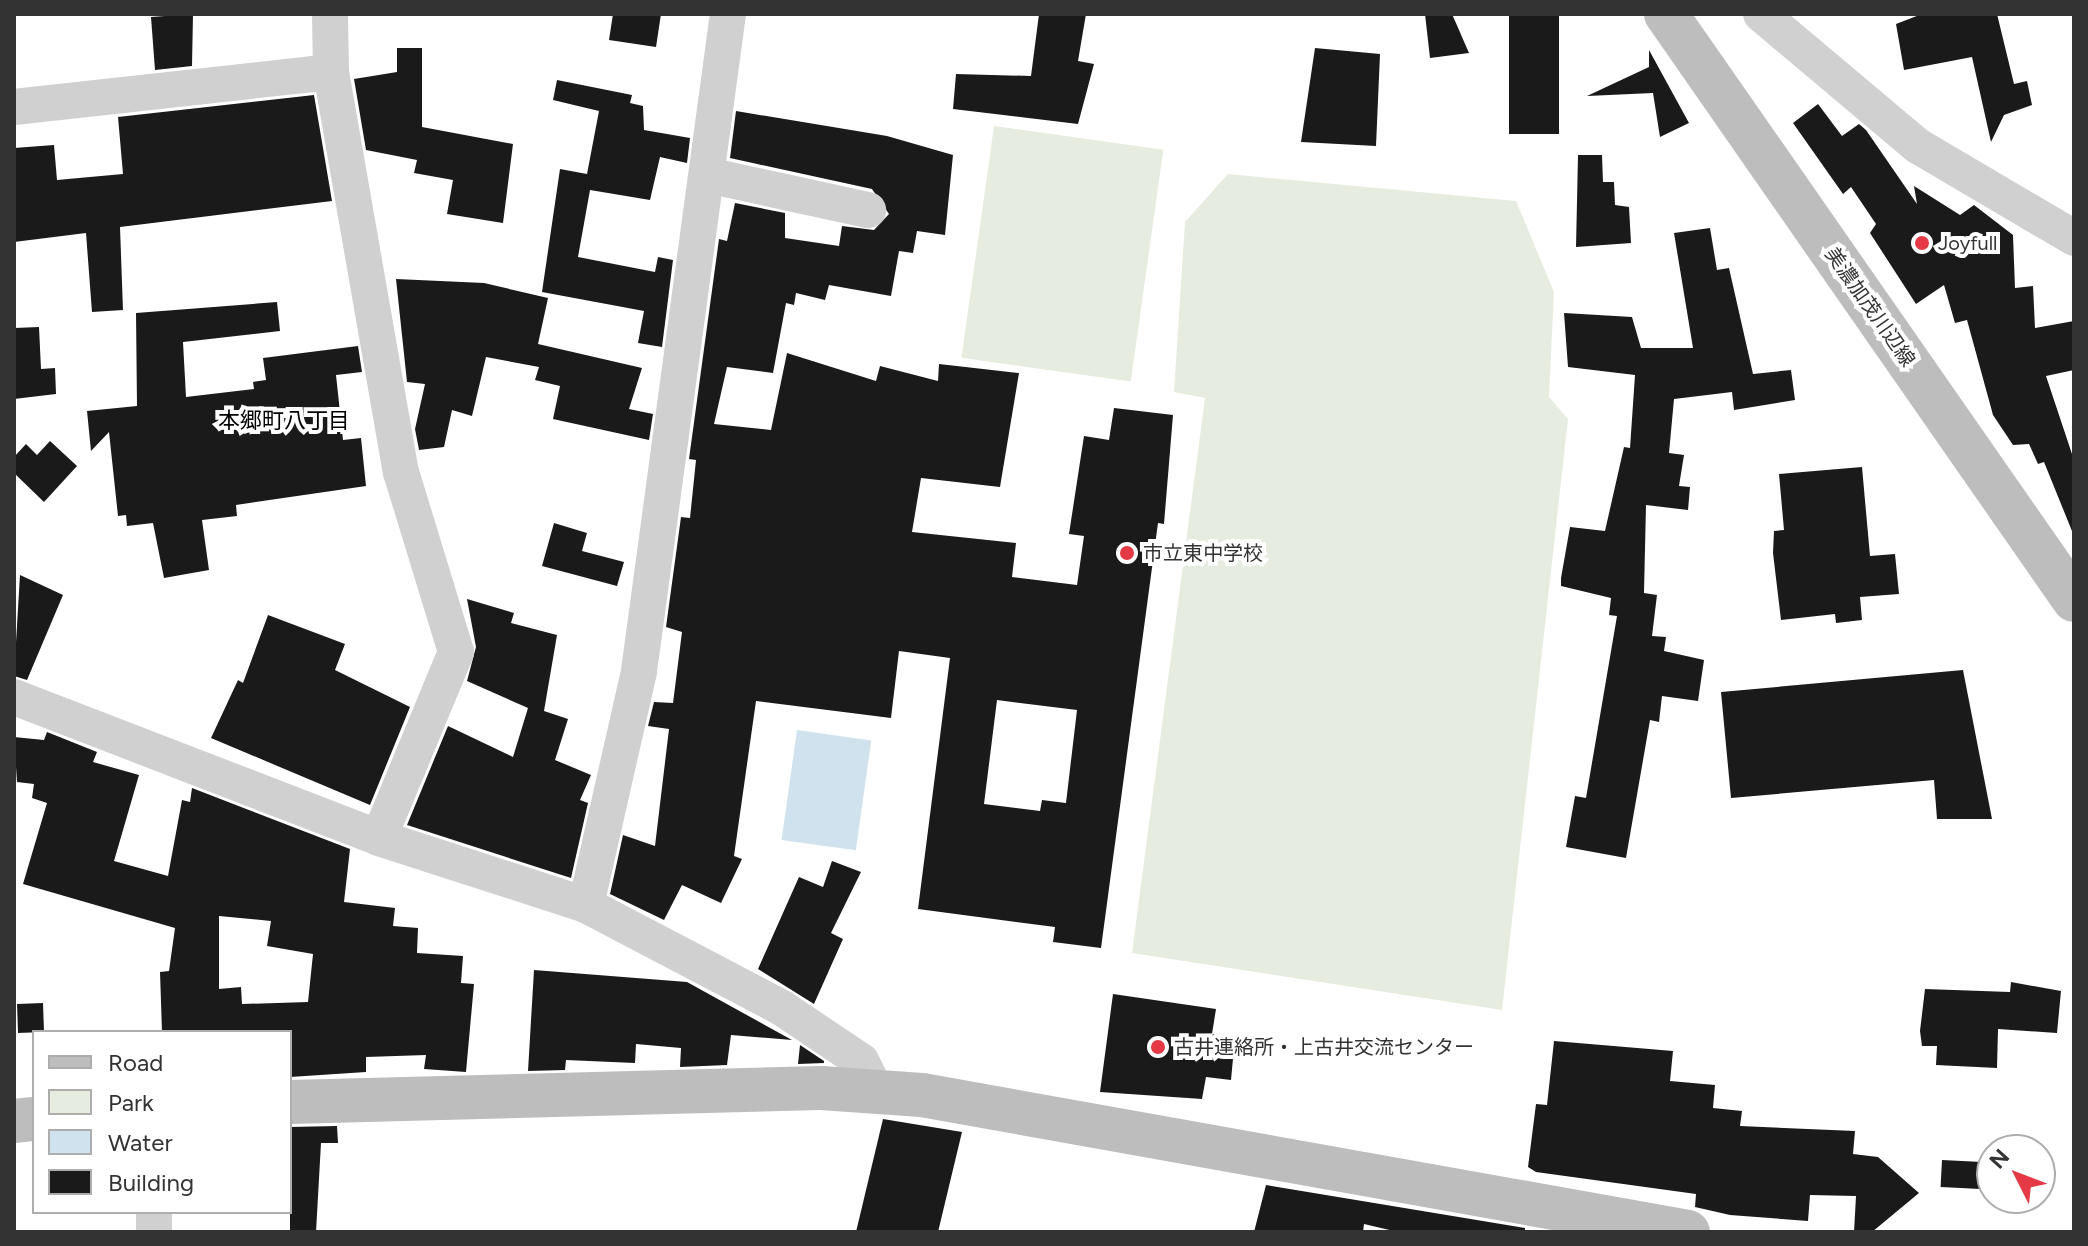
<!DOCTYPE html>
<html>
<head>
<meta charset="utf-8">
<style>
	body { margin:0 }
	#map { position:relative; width:2088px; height:1246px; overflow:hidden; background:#fff; font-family:Figtree,"Noto Sans JP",sans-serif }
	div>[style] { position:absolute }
	.green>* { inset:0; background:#e6ecdf; transform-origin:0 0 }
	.water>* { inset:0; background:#cfe2ee; transform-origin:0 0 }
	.building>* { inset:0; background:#1a1a1a; transform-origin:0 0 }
	.street>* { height:36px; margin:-18px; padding:0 18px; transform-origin:18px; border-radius:18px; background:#d0d0d0 }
	.secondary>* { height:44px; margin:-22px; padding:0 22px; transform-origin:22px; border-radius:22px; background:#bdbdbd }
	.dots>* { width:22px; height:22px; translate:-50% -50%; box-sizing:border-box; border:4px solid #fff; border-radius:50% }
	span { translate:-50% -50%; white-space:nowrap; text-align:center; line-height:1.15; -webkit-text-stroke:8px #fff; paint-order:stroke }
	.poi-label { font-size:20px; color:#333 }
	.left { translate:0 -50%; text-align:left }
	.street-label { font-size:20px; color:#333 }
	.neighbourhood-label { font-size:22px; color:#000 }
	.frame { position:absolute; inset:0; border:16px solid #333; pointer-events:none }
	.legend { position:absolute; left:32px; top:1030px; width:260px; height:184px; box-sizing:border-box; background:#fff; border:2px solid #adadad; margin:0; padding:10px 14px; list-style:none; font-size:24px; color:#333 }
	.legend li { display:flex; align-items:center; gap:16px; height:40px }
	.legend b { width:40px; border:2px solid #adadad }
	.north { position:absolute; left:1976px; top:1134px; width:80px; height:80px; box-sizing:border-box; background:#fff; border:2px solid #adadad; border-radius:50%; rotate:312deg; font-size:22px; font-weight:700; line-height:32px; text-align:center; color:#333 }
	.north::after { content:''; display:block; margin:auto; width:28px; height:36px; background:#e63946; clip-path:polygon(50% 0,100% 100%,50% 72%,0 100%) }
</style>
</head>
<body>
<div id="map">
	<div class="green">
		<div style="left:994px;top:126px;width:171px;height:234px;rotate:8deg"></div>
		<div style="clip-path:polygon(1228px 174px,1516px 201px,1554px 292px,1549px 397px,1568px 419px,1502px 1010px,1132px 953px,1205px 398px,1174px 392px,1185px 222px)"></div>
	</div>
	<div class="water">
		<div style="left:797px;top:730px;width:75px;height:111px;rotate:8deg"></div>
	</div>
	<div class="building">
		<div style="clip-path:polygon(193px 14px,192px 66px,155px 70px,151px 17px)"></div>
		<div style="clip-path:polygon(613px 14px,661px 14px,656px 47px,609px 40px)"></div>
		<div style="clip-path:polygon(1039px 14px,1086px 14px,1078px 61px,1094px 64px,1078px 124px,953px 109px,956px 74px,1031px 76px)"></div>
		<div style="clip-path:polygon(1425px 14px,1452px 14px,1469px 53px,1430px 58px)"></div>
		<div style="left:1509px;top:14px;width:50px;height:120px"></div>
		<div style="clip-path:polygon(1922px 14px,1997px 14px,2014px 84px,2027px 81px,2032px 105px,2004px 115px,1991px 142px,1972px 57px,1904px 70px,1896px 24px)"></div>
		<div style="clip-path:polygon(397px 48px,422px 48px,422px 127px,513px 144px,503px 223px,447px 214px,453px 180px,414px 173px,417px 160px,366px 150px,354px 79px,397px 72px)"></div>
		<div style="clip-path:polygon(1315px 48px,1380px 54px,1376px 146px,1301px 142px)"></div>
		<div style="clip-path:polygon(1649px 50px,1689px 123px,1660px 137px,1653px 93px,1587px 96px,1649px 67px)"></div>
		<div style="clip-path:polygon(557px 80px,632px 95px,630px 103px,643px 106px,644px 130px,690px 138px,687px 163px,660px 157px,650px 200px,590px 190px,578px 257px,655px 272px,658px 257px,673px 260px,662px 347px,638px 343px,644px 311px,542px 292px,560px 169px,587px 174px,599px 111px,553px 100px)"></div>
		<div style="clip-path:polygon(314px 95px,332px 201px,120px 227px,123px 310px,92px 312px,86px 233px,14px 242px,14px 148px,54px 145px,57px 180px,123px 174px,118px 117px)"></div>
		<div style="clip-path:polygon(1818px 104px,1842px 136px,1859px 124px,1866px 130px,1917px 204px,1914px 186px,1960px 215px,1974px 205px,2013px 235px,2015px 288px,2033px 286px,2035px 328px,2074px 321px,2074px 370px,2046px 376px,2074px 460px,2074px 536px,2044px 462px,2038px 464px,2029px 444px,2013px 445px,1993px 415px,1967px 320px,1955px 323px,1944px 285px,1916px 304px,1870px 233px,1876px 224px,1851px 187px,1843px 194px,1793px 123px)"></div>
		<div style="clip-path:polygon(evenodd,736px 111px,887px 136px,953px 155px,945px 235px,917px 231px,913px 253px,899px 251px,891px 296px,829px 285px,825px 300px,796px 293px,794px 305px,786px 303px,773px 373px,727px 367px,714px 424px,771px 430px,787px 353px,876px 381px,880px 366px,938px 381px,939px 364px,1019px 373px,1000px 487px,921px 478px,912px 532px,1016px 543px,1012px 577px,1077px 585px,1084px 536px,1069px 534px,1084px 436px,1109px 440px,1114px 408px,1173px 415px,1164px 524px,1158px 523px,1101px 948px,1053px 942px,1055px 927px,918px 909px,950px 658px,899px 651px,891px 718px,756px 701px,734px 856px,742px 859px,721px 903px,682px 885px,664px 920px,610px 894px,623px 835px,655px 846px,669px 729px,648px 726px,654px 702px,673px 703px,682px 632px,666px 627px,681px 517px,690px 518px,696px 460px,689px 459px,719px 239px,727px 241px,735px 203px,785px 213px,785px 238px,839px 246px,842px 226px,874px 230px,889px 214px,872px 189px,730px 158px,736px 111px,997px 700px,1077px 710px,1066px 803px,1042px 800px,1040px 811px,984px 804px,997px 700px)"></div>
		<div style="clip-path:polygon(1578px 155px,1602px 155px,1603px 182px,1614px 182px,1615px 205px,1629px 207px,1631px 243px,1576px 247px)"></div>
		<div style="clip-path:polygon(1710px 228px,1717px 270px,1729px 268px,1753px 374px,1791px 370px,1795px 400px,1734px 410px,1732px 392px,1674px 399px,1669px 453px,1684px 455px,1679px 486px,1690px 487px,1688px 510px,1646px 505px,1644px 593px,1657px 595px,1652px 636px,1666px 637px,1664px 651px,1704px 660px,1698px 701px,1662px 696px,1659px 722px,1650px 720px,1626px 858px,1566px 847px,1575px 796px,1586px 798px,1617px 616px,1609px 615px,1611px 598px,1561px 586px,1561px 578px,1570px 527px,1605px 531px,1624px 447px,1630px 448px,1635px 375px,1568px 367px,1564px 313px,1632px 317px,1641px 348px,1693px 348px,1674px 233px)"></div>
		<div style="clip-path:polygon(396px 279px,484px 283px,548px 298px,538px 344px,642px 368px,629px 409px,653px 414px,649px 440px,553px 419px,560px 386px,535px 380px,539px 367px,486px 357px,472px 416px,452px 410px,444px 447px,419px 450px,415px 429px,425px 384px,407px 382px)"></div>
		<div style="clip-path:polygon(277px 302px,280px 331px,183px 342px,186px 397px,254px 389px,253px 382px,266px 380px,263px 358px,358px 346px,362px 372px,336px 375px,343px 440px,361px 438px,366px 486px,236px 505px,237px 516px,202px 520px,209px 570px,164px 578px,153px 523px,127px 526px,126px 515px,118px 516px,109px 432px,91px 451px,87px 411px,137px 406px,136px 313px)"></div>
		<div style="clip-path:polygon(39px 327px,41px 369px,55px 368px,56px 394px,14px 399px,14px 328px)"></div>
		<div style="clip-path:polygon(50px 441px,77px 466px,44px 502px,14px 473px,14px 457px,26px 444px,37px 455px)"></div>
		<div style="clip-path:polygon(1862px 467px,1870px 556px,1895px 554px,1899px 594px,1860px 597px,1862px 620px,1836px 623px,1835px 614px,1781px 620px,1773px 553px,1774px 531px,1784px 530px,1779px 474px)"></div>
		<div style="clip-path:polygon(554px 523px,587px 533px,582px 551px,624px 562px,617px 586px,542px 566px)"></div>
		<div style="clip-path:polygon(20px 575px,63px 595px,27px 680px,14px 676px)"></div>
		<div style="clip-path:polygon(467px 599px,514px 613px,511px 623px,557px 635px,544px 711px,568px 719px,555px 760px,591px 775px,580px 800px,588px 803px,571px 878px,407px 825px,448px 726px,513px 757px,528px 708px,467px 681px,476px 647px)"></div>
		<div style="clip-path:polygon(268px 615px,345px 644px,335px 670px,410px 707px,370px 805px,211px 738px,238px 680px,243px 683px)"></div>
		<div style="clip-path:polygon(1963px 670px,1992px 819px,1937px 819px,1934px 780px,1731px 798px,1721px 692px)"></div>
		<div style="clip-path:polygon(evenodd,47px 732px,97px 752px,93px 762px,139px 775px,114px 861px,168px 876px,182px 800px,190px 802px,192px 788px,350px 849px,344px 902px,395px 908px,393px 926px,418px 928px,417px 953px,463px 956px,461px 983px,474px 984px,466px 1072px,424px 1069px,426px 1055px,366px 1057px,366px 1072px,290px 1077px,290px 1032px,162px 1032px,160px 972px,169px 971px,175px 928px,23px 884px,47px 803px,32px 798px,34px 784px,17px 782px,14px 737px,44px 740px,47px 732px,219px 916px,271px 921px,267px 946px,313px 954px,308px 1002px,242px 1004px,241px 987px,219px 989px,219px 916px)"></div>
		<div style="clip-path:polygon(832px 861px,861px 872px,831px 933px,843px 939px,814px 1004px,758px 969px,799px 877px,823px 887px)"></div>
		<div style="clip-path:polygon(534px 970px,687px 982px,792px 1040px,731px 1035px,727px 1065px,680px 1067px,681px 1048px,636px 1044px,635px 1063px,566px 1060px,565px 1070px,528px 1071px)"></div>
		<div style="clip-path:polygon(2011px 982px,2061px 991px,2057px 1033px,1998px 1029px,1997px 1068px,1936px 1065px,1937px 1046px,1922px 1046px,1920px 1031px,1925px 989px,2010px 992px)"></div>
		<div style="clip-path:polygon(1113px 994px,1216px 1009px,1212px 1034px,1235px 1037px,1231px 1080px,1206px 1077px,1202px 1099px,1100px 1092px)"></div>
		<div style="left:43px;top:1003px;width:29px;height:26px;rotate:88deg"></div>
		<div style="clip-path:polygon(1554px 1041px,1673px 1051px,1670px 1081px,1715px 1085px,1713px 1108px,1742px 1111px,1740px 1126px,1855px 1131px,1853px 1154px,1878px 1157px,1919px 1193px,1872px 1232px,1854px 1232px,1856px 1196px,1810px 1195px,1808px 1221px,1730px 1215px,1695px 1207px,1696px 1194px,1536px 1172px,1528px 1167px,1536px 1104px,1547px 1105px)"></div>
		<div style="clip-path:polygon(800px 1045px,824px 1061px,824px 1063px,798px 1064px)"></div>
		<div style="clip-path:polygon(883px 1119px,962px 1132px,938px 1232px,856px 1232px)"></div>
		<div style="clip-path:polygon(337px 1126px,338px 1143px,321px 1143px,316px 1232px,290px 1232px,290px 1127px)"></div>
		<div style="left:1942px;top:1160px;width:50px;height:27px;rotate:3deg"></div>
		<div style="clip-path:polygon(1266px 1185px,1525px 1228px,1525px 1232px,1398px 1232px,1364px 1224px,1363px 1232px,1254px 1232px)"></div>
	</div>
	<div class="street">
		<div style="left:1761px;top:14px;width:205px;rotate:40.1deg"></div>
		<div style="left:1918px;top:146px;width:181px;rotate:30.5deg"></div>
		<div style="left:331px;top:72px;width:406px;rotate:80.1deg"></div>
		<div style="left:401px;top:472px;width:188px;rotate:73deg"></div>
		<div style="left:456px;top:652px;width:201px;rotate:112.5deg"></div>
		<div style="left:14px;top:107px;width:319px;rotate:-6.3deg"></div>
		<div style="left:331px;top:72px;width:58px;rotate:-91deg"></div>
		<div style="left:707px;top:175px;width:165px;rotate:12.3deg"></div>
		<div style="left:14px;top:697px;width:391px;rotate:21.1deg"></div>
		<div style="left:379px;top:838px;width:218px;rotate:17.9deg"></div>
		<div style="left:586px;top:905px;width:221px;rotate:27.7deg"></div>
		<div style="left:782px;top:1008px;width:95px;rotate:33.9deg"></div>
		<div style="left:861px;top:1061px;width:35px;rotate:63deg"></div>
		<div style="left:586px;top:905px;width:240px;rotate:-77.2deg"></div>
		<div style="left:639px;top:671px;width:663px;rotate:-82.29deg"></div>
		<div style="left:154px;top:1232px;width:20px;rotate:-90deg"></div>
	</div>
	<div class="secondary">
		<div style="left:1666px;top:14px;width:714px;rotate:55.15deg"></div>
		<div style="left:290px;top:1102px;width:531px;rotate:-1.51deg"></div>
		<div style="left:821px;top:1088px;width:101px;rotate:4deg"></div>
		<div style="left:922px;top:1095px;width:778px;rotate:10.14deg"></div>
		<div style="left:14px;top:1121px;width:20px;rotate:-6deg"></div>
	</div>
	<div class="dots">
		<div style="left:1922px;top:243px;background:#e63946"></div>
		<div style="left:1127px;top:553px;background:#e63946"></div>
		<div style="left:1158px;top:1047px;background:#e63946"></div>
	</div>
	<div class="poi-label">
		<span class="left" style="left:1938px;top:243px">Joyfull</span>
		<span class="left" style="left:1143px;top:553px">市立東中学校</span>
		<span class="left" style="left:1174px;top:1047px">古井連絡所・上古井交流センター</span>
	</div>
	<div class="street-label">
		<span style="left:1870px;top:307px;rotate:55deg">美濃加茂川辺線</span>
	</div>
	<div class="neighbourhood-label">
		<span style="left:284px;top:421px">本郷町八丁目</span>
	</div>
	<div class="frame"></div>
	<ul class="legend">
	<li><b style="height:10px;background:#bdbdbd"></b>Road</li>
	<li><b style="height:22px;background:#e6ecdf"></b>Park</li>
	<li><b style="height:22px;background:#cfe2ee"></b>Water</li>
	<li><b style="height:22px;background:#1a1a1a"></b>Building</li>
	</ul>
	<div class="north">N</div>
</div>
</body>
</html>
